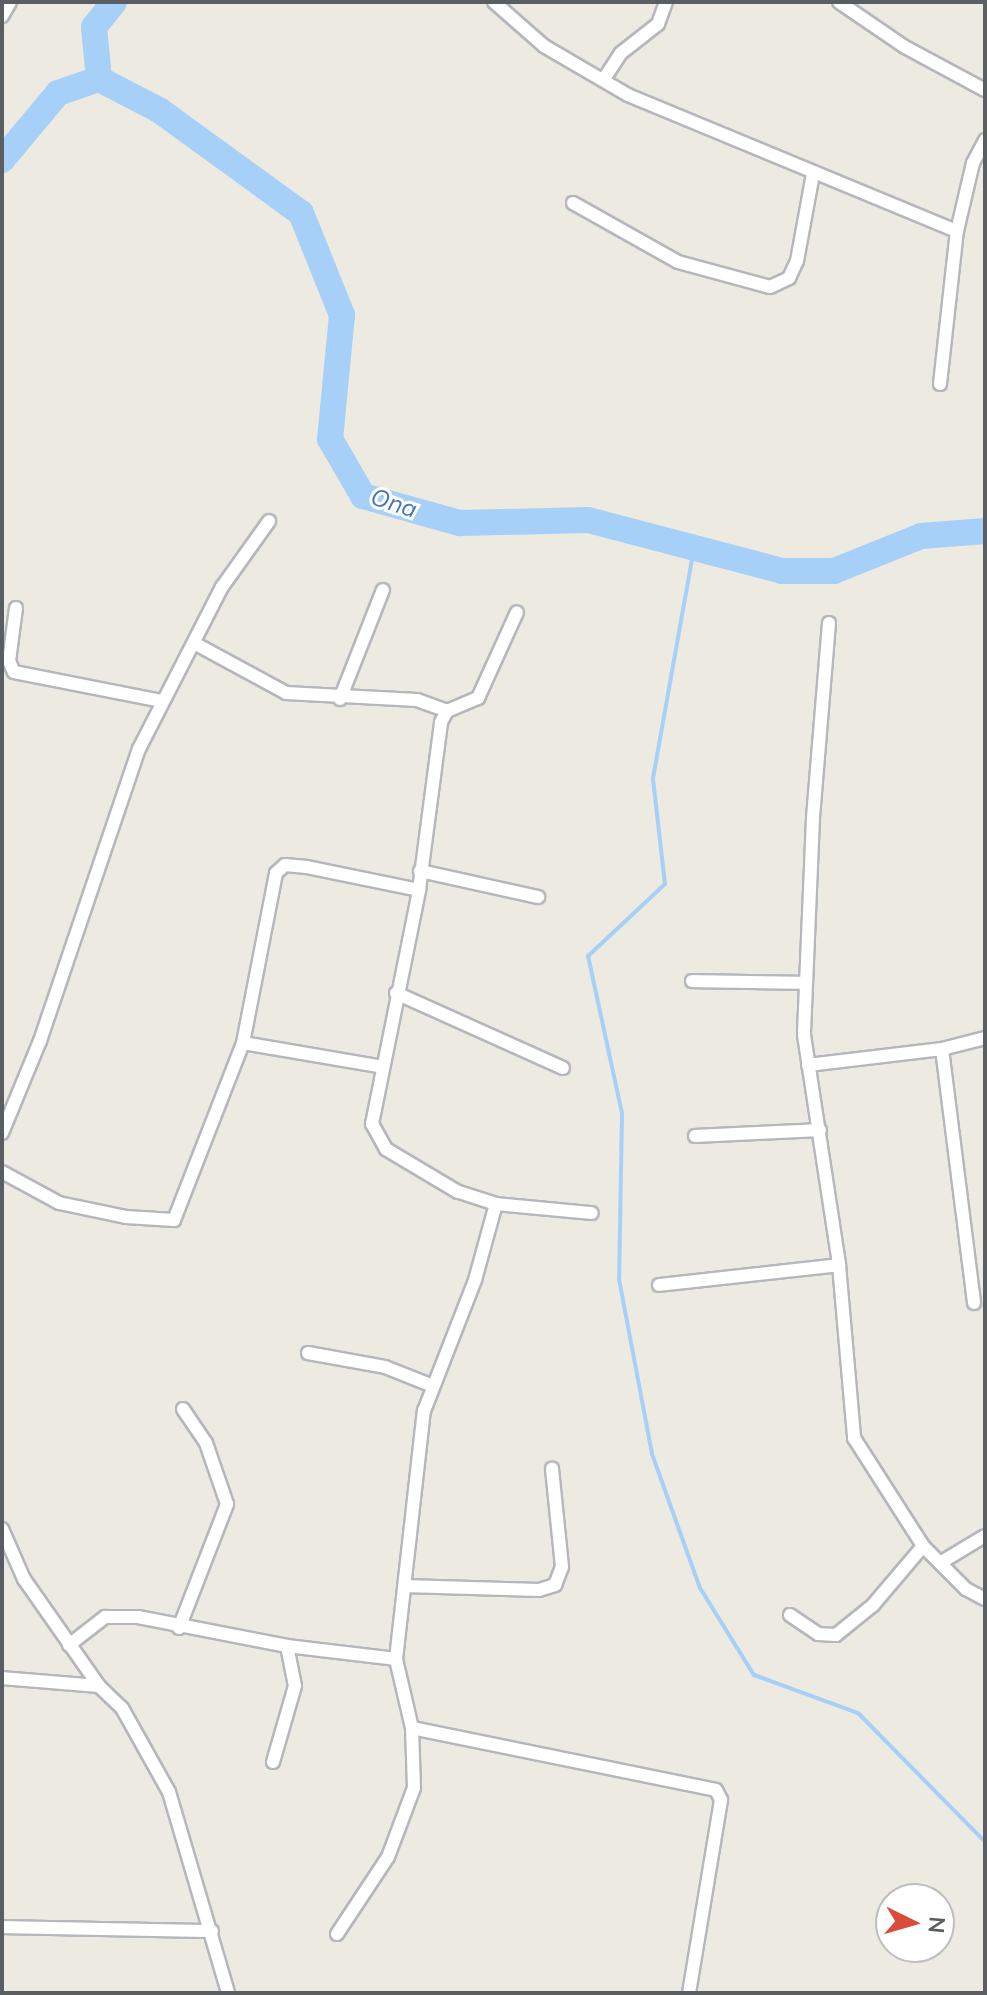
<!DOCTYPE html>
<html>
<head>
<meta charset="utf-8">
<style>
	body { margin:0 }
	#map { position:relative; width:987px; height:1995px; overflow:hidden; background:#eceae1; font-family:Mulish,sans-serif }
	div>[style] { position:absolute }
	.stream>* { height:4px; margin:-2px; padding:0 2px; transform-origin:2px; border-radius:2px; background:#a6d0f7 }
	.river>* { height:26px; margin:-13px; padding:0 13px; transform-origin:13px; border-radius:13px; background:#a6d0f7 }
	.roads { filter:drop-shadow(2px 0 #b4b7bb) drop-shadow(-2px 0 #b4b7bb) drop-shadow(0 2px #b4b7bb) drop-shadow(0 -2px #b4b7bb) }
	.minor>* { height:12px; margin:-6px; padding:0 6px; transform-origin:6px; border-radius:6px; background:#fff }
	span { translate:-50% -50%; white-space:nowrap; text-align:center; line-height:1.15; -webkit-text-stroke:6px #fff; paint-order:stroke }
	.water-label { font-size:24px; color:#4877b0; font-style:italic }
	.frame { position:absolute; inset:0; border:4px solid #5a5d61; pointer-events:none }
	.north { position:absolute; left:875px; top:1883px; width:80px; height:80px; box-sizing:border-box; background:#fff; border:2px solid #bdbec0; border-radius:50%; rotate:95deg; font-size:22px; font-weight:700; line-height:32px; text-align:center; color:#5a5d61 }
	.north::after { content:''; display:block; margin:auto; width:28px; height:36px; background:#da4c39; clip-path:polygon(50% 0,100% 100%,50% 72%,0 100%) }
</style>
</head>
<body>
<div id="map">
	<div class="stream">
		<div style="left:694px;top:548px;width:235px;rotate:100.1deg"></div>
		<div style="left:653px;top:779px;width:106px;rotate:83.5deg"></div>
		<div style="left:665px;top:884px;width:105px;rotate:136.9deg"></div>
		<div style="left:588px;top:956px;width:161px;rotate:77.8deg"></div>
		<div style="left:622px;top:1113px;width:166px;rotate:91deg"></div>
		<div style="left:619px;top:1279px;width:178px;rotate:79.3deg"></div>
		<div style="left:652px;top:1454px;width:142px;rotate:70.3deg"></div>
		<div style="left:700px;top:1588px;width:102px;rotate:58.2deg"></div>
		<div style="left:754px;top:1675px;width:111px;rotate:20.1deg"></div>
		<div style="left:858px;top:1713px;width:181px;rotate:45.4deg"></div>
	</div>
	<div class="river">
		<div style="left:99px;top:79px;width:52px;rotate:-95.5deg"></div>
		<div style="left:94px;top:27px;width:32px;rotate:-51deg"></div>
		<div style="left:2px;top:160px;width:87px;rotate:-50.1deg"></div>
		<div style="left:58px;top:93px;width:43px;rotate:-18.9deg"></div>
		<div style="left:99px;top:79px;width:68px;rotate:27.3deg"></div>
		<div style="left:159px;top:110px;width:175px;rotate:36deg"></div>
		<div style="left:301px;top:213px;width:110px;rotate:68.1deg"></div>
		<div style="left:342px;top:315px;width:125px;rotate:95.5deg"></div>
		<div style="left:330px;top:439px;width:66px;rotate:59.9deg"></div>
		<div style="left:363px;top:496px;width:101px;rotate:15.6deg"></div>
		<div style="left:460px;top:523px;width:128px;rotate:-1.3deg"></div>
		<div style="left:588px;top:520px;width:201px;rotate:14.7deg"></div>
		<div style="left:782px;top:571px;width:52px"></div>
		<div style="left:834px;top:571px;width:94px;rotate:-21.9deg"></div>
		<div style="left:921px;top:536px;width:64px;rotate:-4.5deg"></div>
	</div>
	<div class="roads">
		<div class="minor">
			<div style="left:494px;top:2px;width:67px;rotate:41.3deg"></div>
			<div style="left:544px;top:46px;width:97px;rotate:30.3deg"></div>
			<div style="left:628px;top:95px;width:356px;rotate:22.5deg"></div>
			<div style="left:839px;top:2px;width:80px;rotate:34.3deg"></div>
			<div style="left:905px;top:47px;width:91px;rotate:28.3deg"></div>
			<div style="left:2px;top:16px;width:16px;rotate:-60deg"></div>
			<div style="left:604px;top:79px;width:31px;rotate:-57deg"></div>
			<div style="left:621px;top:53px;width:47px;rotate:-38.1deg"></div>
			<div style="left:658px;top:24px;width:23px;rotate:-70deg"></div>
			<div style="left:573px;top:203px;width:120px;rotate:29.3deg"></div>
			<div style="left:678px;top:262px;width:95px;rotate:15.2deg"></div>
			<div style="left:770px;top:287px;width:21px;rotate:-25deg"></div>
			<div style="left:789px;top:278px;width:19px;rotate:-65deg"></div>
			<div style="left:797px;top:261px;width:88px;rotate:-79.6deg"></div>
			<div style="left:940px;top:384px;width:154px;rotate:-83.7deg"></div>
			<div style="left:957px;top:231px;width:70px;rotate:-76.8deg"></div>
			<div style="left:973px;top:163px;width:26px;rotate:-62deg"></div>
			<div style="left:16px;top:608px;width:53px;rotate:97.5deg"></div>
			<div style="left:9px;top:661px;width:12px;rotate:66deg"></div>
			<div style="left:14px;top:672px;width:151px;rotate:11.1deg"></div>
			<div style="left:829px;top:623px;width:196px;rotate:94.7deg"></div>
			<div style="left:813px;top:818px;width:217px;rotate:92.4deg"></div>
			<div style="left:804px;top:1035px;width:233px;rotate:81.3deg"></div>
			<div style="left:839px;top:1265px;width:174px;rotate:85deg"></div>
			<div style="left:854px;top:1438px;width:128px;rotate:57.4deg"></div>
			<div style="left:923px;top:1546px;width:61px;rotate:45deg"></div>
			<div style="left:966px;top:1589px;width:21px;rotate:28deg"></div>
			<div style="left:194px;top:643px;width:105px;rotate:28.5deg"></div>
			<div style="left:286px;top:693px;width:131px;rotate:3.1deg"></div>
			<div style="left:417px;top:700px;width:32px;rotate:20deg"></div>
			<div style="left:340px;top:699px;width:117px;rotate:-68.5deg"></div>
			<div style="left:420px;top:871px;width:121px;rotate:12.4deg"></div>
			<div style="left:692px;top:981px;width:114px;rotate:1deg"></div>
			<div style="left:396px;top:993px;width:183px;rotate:24.2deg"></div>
			<div style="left:243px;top:1043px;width:142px;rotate:9.7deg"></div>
			<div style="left:942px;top:1049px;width:256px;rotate:82.8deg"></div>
			<div style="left:808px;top:1065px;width:135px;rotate:-6.8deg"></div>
			<div style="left:942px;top:1049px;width:44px;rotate:-14.3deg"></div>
			<div style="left:2px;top:1133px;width:100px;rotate:-67.6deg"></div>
			<div style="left:40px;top:1041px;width:308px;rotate:-71.3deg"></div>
			<div style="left:139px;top:749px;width:182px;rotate:-62.9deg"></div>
			<div style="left:222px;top:587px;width:81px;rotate:-54.5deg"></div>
			<div style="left:695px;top:1136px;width:125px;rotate:-2.7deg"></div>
			<div style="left:2px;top:1172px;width:65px;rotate:28.5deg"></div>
			<div style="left:59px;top:1203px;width:68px;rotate:11.8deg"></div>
			<div style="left:126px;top:1217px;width:48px;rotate:3.6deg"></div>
			<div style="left:174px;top:1220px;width:190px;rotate:-68.7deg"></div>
			<div style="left:243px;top:1043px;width:173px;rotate:-79deg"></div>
			<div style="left:276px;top:873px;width:12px;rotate:-42deg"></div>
			<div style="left:285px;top:865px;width:22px;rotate:5deg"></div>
			<div style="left:307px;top:867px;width:114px;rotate:11.6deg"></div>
			<div style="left:496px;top:1204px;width:96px;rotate:5.4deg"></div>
			<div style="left:659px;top:1285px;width:181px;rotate:-6.3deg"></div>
			<div style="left:308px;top:1353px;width:78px;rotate:10.3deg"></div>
			<div style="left:385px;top:1367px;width:52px;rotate:21.6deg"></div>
			<div style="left:2px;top:1529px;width:55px;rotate:66.3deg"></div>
			<div style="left:24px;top:1579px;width:131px;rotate:55deg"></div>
			<div style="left:99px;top:1686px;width:32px;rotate:44deg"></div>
			<div style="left:122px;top:1708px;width:96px;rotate:60.8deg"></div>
			<div style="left:169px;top:1792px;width:209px;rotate:73.6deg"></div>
			<div style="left:940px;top:1563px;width:52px;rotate:-31deg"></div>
			<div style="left:404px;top:1586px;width:135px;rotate:1.7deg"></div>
			<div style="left:539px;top:1590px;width:17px;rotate:-17deg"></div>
			<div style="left:555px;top:1585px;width:19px;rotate:-69deg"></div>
			<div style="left:562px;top:1567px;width:99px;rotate:-95.8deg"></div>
			<div style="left:790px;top:1615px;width:34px;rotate:34deg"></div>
			<div style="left:818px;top:1634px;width:18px;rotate:3deg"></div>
			<div style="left:836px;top:1635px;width:48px;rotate:-39deg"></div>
			<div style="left:873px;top:1605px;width:77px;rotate:-49.7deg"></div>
			<div style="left:179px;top:1628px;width:133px;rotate:-68.8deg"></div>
			<div style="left:227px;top:1504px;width:65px;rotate:-109deg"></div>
			<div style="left:206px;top:1443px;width:41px;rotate:-124.1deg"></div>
			<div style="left:69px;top:1645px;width:46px;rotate:-37.9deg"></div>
			<div style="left:105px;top:1617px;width:33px"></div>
			<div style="left:138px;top:1617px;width:152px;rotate:11deg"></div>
			<div style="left:287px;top:1646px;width:110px;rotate:6.8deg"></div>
			<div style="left:396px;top:1659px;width:250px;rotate:-83.6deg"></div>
			<div style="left:424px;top:1411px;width:141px;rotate:-68.7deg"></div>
			<div style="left:475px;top:1280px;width:79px;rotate:-74.6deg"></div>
			<div style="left:496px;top:1204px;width:40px;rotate:-162deg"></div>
			<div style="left:458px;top:1192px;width:84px;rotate:-149.2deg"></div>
			<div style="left:386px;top:1149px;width:29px;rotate:-119deg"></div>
			<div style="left:372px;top:1124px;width:239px;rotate:-78.6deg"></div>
			<div style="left:419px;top:890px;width:169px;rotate:-82.5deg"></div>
			<div style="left:441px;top:722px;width:13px;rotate:-61deg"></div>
			<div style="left:447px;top:711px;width:34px;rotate:-23deg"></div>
			<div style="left:478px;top:698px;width:94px;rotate:-65.6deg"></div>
			<div style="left:2px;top:1678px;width:97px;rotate:4.7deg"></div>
			<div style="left:412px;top:1728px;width:310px;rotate:11.5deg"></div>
			<div style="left:716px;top:1790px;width:11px;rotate:63deg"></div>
			<div style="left:721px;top:1800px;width:196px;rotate:99.4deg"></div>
			<div style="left:273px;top:1762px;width:79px;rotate:-73.9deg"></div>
			<div style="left:295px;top:1686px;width:41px;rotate:-101.3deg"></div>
			<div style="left:2px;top:1927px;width:210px;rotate:1.1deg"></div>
			<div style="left:337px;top:1934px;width:92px;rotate:-56.5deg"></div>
			<div style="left:388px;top:1857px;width:74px;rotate:-69.4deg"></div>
			<div style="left:414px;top:1788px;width:60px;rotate:-91.9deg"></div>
			<div style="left:412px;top:1728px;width:71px;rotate:-103.1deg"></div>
		</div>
	</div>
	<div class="water-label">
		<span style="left:394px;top:503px;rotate:18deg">Ona</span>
	</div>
	<div class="frame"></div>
	<div class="north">N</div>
</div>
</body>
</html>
